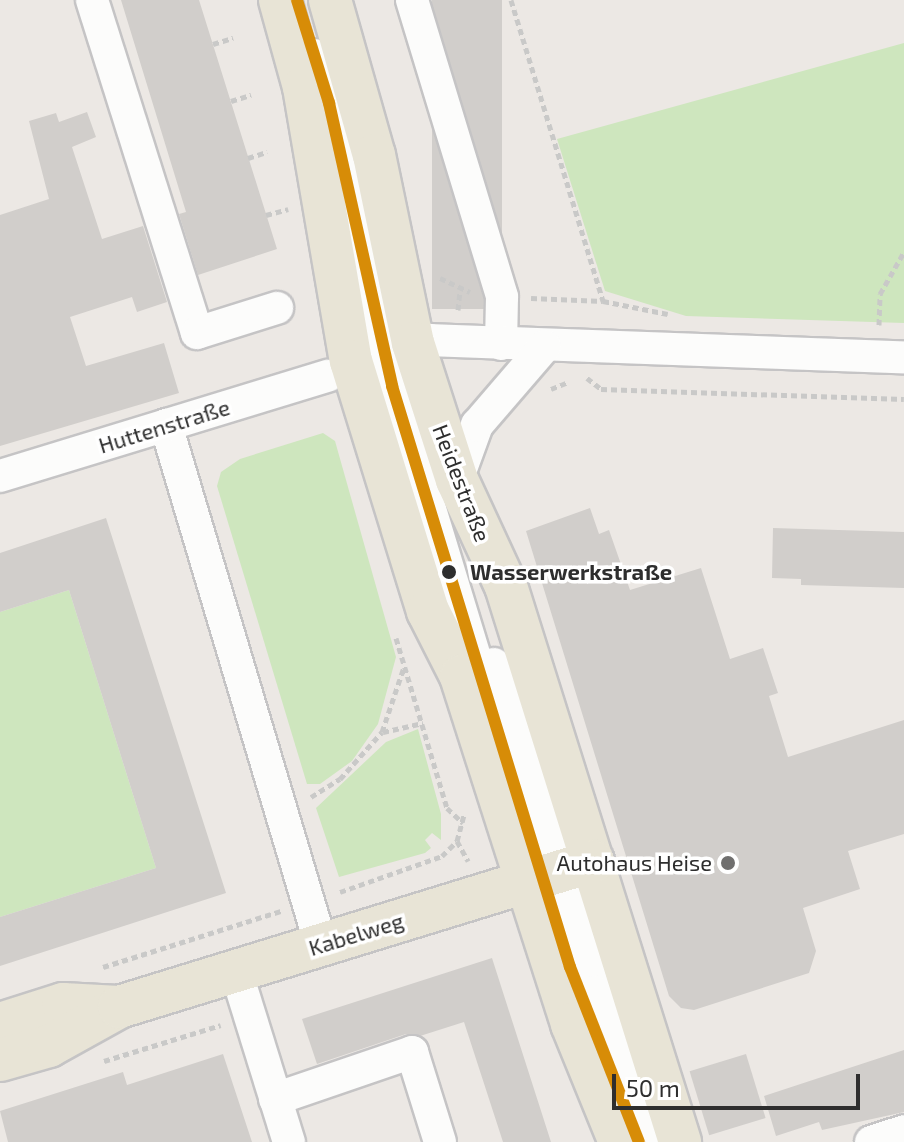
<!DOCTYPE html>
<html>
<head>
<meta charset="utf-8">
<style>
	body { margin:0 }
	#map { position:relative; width:904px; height:1142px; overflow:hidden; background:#ece8e4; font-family:"Exo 2",sans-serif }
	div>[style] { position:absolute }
	.green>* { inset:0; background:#cee6be }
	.building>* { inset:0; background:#d1cecb; transform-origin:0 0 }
	.path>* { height:5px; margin-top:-2.5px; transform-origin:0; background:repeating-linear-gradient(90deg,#c9c9c8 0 6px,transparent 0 10px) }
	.roads { filter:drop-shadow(2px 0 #c5c4c5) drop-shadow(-2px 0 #c5c4c5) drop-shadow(0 2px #c5c4c5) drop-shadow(0 -2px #c5c4c5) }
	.minor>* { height:32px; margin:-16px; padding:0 16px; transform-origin:16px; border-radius:16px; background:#fcfcfb }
	.major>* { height:42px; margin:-21px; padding:0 21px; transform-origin:21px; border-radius:21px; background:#e8e4d6 }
	.tram-1>* { height:12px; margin:-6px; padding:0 6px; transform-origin:6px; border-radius:6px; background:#d78c07 }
	.dots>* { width:22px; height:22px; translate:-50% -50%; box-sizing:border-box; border:4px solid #fff; border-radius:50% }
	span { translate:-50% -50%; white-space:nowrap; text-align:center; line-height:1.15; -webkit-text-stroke:7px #fff; paint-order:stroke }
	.street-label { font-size:22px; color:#2e2e2e }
	.stop-label { font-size:22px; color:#2e2e2e; font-weight:700 }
	.left { translate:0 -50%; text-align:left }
	.poi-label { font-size:22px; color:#2e2e2e }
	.right { translate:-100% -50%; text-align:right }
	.scale { position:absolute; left:612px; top:1074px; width:248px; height:36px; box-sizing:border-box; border:4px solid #2e2e2e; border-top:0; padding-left:10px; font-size:24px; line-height:28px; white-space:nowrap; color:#2e2e2e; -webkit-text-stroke:6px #fff; paint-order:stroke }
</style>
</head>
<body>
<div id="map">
	<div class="green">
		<div style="clip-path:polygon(904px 43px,904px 323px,686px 316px,605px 291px,557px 139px)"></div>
		<div style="clip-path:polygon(323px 433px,335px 441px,396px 657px,378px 724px,352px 761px,320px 784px,307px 784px,217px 486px,221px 472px,240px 459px)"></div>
		<div style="clip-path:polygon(69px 590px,156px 868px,0 917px,0 612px)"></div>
		<div style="clip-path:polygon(418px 729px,441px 814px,441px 840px,432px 833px,425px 840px,431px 848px,425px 853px,339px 877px,316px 808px,386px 742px)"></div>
	</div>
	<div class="building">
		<div style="clip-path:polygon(121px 0,199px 0,277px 249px,198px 275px,179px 214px,186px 212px)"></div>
		<div style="left:432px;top:0;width:70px;height:309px"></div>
		<div style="clip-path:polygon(87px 112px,96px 137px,72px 147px,102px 239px,143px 226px,167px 302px,137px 312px,132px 297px,70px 317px,86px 366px,164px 343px,179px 393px,0 446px,0 215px,49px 199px,29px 121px,56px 113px,59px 122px)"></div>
		<div style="clip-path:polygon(590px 508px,599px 534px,609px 530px,630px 590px,701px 568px,730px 659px,763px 648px,778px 693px,769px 696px,788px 757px,904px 720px,904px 834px,848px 851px,860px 889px,803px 908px,816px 951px,809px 973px,694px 1010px,681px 1008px,669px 996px,526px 531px)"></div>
		<div style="clip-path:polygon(106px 518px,226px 893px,0 966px,0 917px,156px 868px,69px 590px,0 612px,0 553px)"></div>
		<div style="clip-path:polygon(773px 528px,904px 532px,904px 588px,801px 585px,801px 579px,772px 578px)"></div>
		<div style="clip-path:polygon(492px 958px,551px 1142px,503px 1142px,464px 1022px,420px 1036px,406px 1034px,317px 1064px,302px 1019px)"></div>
		<div style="clip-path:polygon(904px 1050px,904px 1112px,822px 1130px,819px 1122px,776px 1136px,764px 1096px)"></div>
		<div style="clip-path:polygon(223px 1054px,252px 1142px,8px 1142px,0 1111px,123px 1072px,127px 1085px)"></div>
		<div style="left:746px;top:1054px;width:67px;height:59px;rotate:73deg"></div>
	</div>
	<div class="path">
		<div style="left:511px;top:0;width:315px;rotate:73deg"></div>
		<div style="left:213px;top:44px;width:21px;rotate:-17deg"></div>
		<div style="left:231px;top:101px;width:21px;rotate:-17deg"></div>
		<div style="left:248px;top:158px;width:20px;rotate:-18deg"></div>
		<div style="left:266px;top:215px;width:23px;rotate:-15deg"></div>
		<div style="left:440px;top:278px;width:33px;rotate:25deg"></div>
		<div style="left:531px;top:298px;width:72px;rotate:2.4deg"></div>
		<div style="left:603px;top:301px;width:66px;rotate:11.3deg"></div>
		<div style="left:458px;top:310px;width:19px;rotate:-84deg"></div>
		<div style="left:879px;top:325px;width:31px;rotate:-88deg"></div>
		<div style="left:880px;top:294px;width:48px;rotate:-60.3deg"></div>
		<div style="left:587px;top:378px;width:18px;rotate:38deg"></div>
		<div style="left:601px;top:389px;width:303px;rotate:1.9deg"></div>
		<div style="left:551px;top:389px;width:18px;rotate:-22deg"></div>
		<div style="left:396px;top:638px;width:177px;rotate:73.3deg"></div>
		<div style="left:447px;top:808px;width:22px;rotate:43deg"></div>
		<div style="left:383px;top:732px;width:41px;rotate:-12.7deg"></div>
		<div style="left:311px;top:797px;width:34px;rotate:-32deg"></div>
		<div style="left:340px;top:779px;width:63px;rotate:-48.2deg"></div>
		<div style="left:382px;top:732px;width:69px;rotate:-71.3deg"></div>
		<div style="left:457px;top:841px;width:23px;rotate:61deg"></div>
		<div style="left:340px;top:892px;width:108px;rotate:-19.4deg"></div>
		<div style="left:442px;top:856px;width:21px;rotate:-45deg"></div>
		<div style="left:457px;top:841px;width:28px;rotate:-75deg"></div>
		<div style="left:103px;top:967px;width:187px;rotate:-17.5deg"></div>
		<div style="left:104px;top:1061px;width:122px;rotate:-17.1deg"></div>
	</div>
	<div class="roads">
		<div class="minor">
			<div style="left:92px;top:0;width:349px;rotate:72.5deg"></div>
			<div style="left:197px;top:333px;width:84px;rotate:-17.4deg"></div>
			<div style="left:412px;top:0;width:310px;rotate:73.1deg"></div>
			<div style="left:502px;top:297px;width:47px;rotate:91.2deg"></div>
			<div style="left:314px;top:55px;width:304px;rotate:77.1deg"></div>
			<div style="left:382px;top:351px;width:362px;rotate:73.1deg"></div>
			<div style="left:392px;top:348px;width:39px;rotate:-12deg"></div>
			<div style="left:430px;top:340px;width:474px;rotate:2.1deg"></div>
			<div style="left:166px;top:425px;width:543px;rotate:73.4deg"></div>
			<div style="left:0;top:476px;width:343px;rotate:-17deg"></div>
			<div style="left:457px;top:480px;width:59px;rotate:-70deg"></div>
			<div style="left:477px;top:425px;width:104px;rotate:-49.3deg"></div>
			<div style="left:494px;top:664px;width:343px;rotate:72.9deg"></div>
			<div style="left:595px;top:992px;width:162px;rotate:68.2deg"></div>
			<div style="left:236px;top:971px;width:179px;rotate:72.8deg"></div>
			<div style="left:275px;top:1099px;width:145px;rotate:-18.9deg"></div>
			<div style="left:412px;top:1052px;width:94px;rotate:72.7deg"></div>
			<div style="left:871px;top:1142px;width:35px;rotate:-18deg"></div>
		</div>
		<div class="major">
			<div style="left:280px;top:0;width:90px;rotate:74.6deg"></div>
			<div style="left:304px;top:87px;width:278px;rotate:80.3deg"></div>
			<div style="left:351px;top:361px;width:262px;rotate:72.9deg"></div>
			<div style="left:428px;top:611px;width:73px;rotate:63.1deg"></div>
			<div style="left:461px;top:676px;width:365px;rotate:72.3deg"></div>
			<div style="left:572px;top:1024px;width:127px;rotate:67.9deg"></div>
			<div style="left:330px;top:0;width:161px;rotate:74.2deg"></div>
			<div style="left:374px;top:155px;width:192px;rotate:78.3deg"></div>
			<div style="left:413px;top:343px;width:144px;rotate:72.2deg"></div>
			<div style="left:457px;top:480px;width:117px;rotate:65.2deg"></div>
			<div style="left:506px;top:586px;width:583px;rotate:72.62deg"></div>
			<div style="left:0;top:1024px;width:66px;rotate:-17.6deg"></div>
			<div style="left:63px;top:1004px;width:56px;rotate:3.1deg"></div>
			<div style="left:0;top:1060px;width:51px;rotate:-15.9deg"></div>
			<div style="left:49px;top:1046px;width:80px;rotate:-29.1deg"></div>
			<div style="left:119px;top:1007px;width:496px;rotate:-17.1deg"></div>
		</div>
	</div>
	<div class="tram-1">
		<div style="left:297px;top:0;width:108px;rotate:72.7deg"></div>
		<div style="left:329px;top:103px;width:290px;rotate:77.4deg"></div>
		<div style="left:392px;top:386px;width:608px;rotate:72.97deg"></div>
		<div style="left:570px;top:967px;width:188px;rotate:68.5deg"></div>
	</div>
	<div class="dots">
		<div style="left:449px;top:572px;background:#2e2e2e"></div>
		<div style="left:728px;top:863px;background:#706f6e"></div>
	</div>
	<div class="street-label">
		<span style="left:164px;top:426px;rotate:-17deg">Huttenstraße</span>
		<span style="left:462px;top:483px;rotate:69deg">Heidestraße</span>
		<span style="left:356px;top:934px;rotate:-17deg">Kabelweg</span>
	</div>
	<div class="stop-label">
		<span class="left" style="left:470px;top:572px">Wasserwerkstraße</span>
	</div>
	<div class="poi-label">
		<span class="right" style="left:712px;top:863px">Autohaus Heise</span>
	</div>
	<div class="scale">50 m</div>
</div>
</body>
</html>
